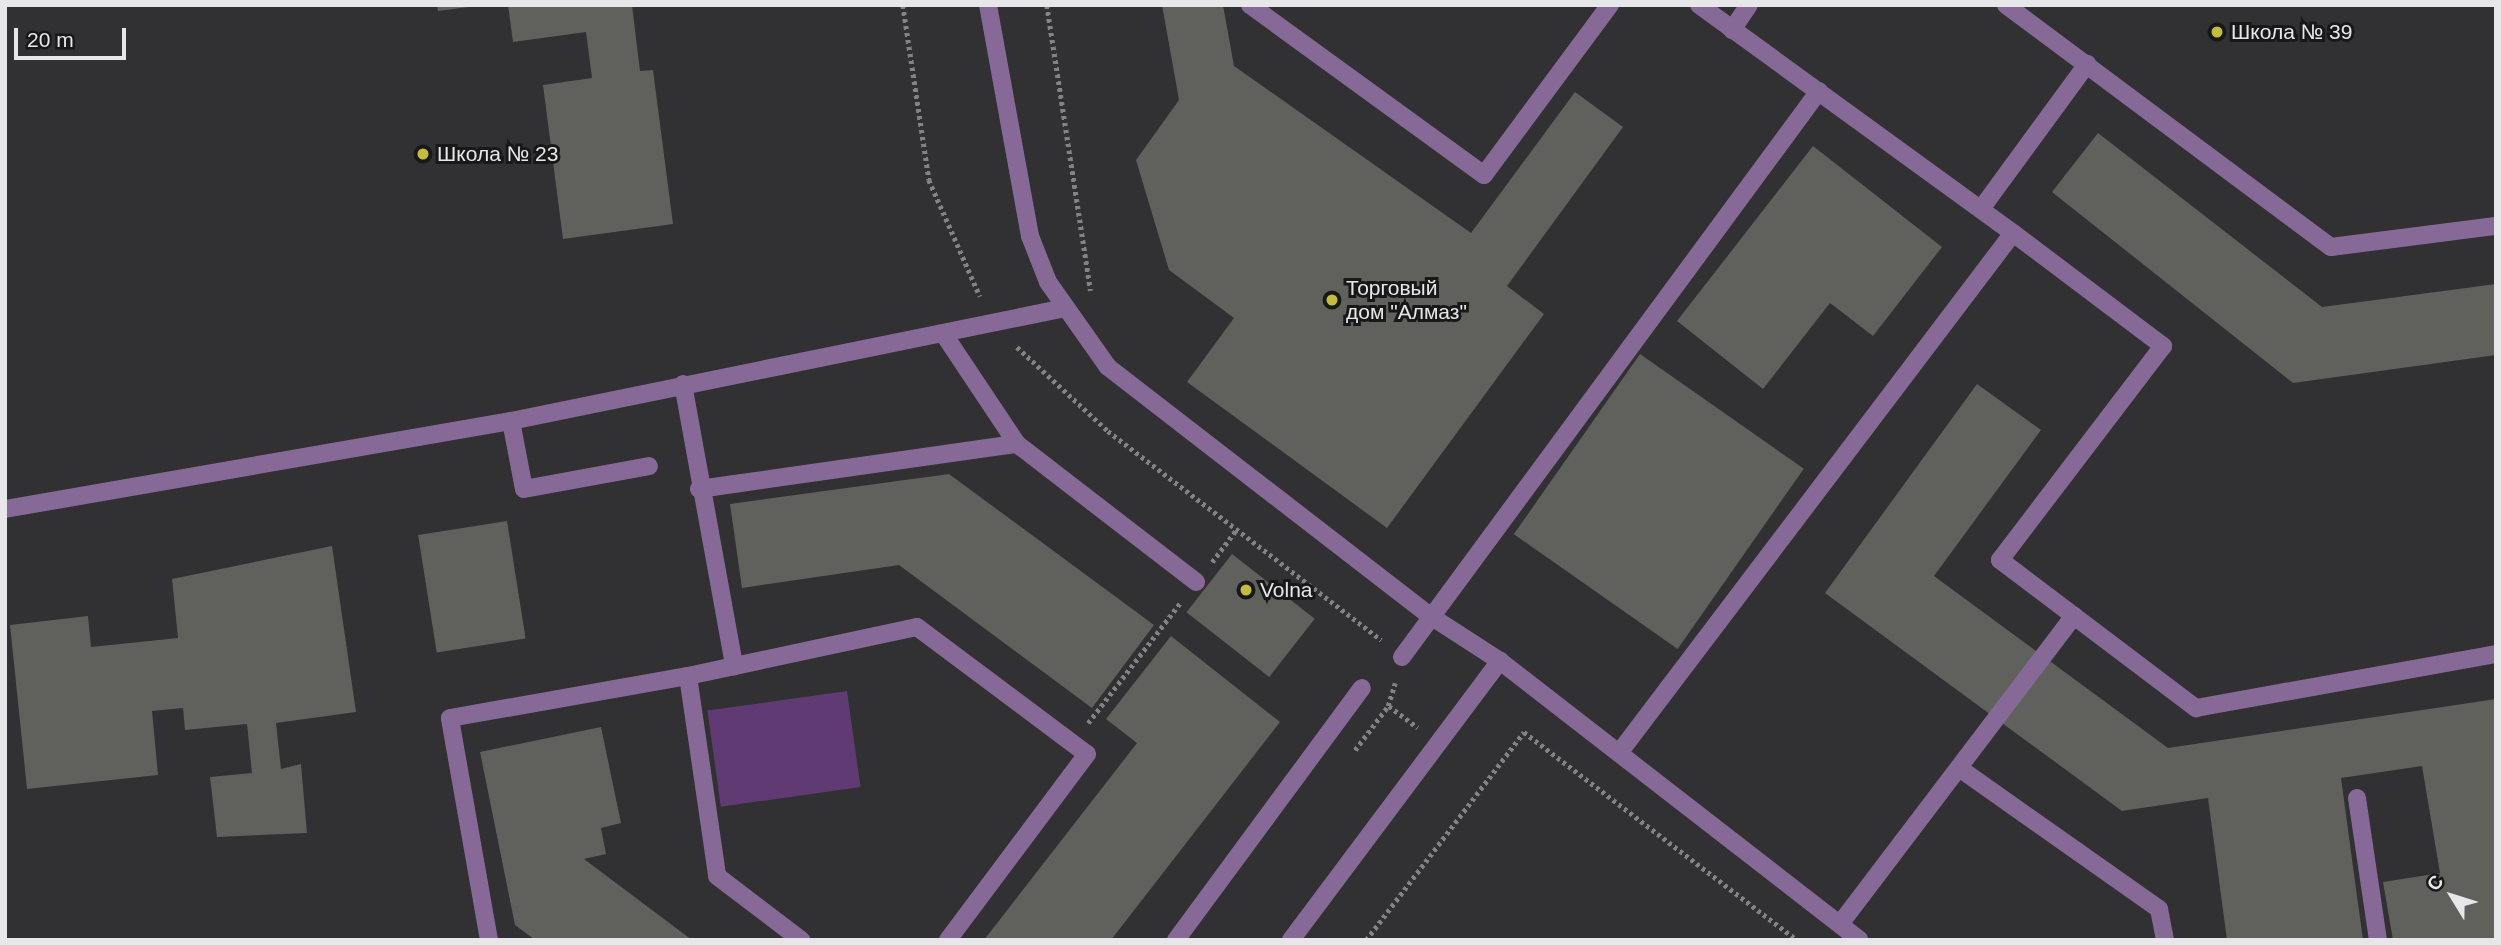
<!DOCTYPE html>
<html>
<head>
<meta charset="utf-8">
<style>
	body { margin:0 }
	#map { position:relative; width:2501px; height:945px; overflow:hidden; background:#313032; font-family:Helvetica,sans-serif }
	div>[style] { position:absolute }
	.green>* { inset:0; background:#603b73; transform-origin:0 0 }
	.building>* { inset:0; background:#60605c; transform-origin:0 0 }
	.path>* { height:4.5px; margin-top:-2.25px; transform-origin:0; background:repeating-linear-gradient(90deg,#838284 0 3.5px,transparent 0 7px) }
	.minor>* { height:18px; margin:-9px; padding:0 9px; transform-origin:9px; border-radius:9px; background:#876997 }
	.dots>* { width:19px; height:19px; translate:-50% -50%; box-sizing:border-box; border:4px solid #191819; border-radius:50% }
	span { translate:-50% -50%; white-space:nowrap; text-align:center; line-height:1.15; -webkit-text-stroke:6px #191819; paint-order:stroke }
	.poi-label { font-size:21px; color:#e7e6e8 }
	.left { translate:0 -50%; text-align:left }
	.frame { position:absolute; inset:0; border:7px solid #e7e6e8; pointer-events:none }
	.north { position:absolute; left:2417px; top:861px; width:70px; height:70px; -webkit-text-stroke:5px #191819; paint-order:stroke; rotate:308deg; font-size:19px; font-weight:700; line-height:28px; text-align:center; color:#e7e6e8 }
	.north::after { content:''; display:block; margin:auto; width:24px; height:32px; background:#e7e6e8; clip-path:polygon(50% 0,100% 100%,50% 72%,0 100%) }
	.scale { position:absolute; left:14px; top:28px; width:112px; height:32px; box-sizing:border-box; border:4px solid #e7e6e8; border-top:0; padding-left:9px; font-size:21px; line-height:24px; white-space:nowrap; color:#e7e6e8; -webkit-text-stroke:5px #191819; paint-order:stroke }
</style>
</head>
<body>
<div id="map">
	<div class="green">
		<div style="left:847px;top:691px;width:97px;height:141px;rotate:82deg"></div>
	</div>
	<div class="building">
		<div style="clip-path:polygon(437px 5px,469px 5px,469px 7px,438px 11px)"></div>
		<div style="clip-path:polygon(508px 5px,632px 5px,640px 71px,653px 70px,673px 224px,563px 239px,543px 85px,592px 78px,586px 32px,513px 42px)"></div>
		<div style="clip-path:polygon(1162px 5px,1223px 5px,1234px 66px,1471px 233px,1575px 92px,1623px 127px,1507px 286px,1544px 314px,1387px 528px,1187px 382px,1234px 318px,1169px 270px,1136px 160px,1179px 100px)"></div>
		<div style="clip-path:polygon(2098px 133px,2322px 307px,2496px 284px,2496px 355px,2293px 383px,2052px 192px)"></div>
		<div style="clip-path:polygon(1813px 146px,1942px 247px,1873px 336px,1830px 303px,1763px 389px,1677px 321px)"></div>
		<div style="left:1640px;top:354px;width:200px;height:220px;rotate:35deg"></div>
		<div style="clip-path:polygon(1977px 384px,2041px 430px,1934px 576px,2168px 748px,2496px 699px,2496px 940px,2393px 940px,2383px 882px,2440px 873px,2422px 766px,2341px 778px,2363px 940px,2227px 940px,2208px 798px,2122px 811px,1825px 593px)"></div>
		<div style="clip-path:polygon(949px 474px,1154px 625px,1092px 708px,899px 565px,742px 588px,730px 504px)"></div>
		<div style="left:507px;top:521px;width:119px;height:90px;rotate:81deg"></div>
		<div style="clip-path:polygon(332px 546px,356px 712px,276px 723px,281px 769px,301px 764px,307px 833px,217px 837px,210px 777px,252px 773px,247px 724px,185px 730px,183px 708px,152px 711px,158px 775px,27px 789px,10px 625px,88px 616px,91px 647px,178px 638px,172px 579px)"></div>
		<div style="left:1232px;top:554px;width:105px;height:74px;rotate:38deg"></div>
		<div style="clip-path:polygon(1171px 636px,1280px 722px,1111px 940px,984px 940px,1137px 743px,1106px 719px)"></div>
		<div style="clip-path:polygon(601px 727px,621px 823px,601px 828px,606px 854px,584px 859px,692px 940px,535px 940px,515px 925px,480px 752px)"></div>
	</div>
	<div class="path">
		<div style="left:903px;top:5px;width:177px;rotate:81.5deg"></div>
		<div style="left:929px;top:180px;width:127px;rotate:66.3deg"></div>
		<div style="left:1047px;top:5px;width:289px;rotate:81.3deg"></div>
		<div style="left:1017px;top:347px;width:124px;rotate:42.7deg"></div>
		<div style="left:1108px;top:431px;width:344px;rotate:37.4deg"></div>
		<div style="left:1212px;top:562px;width:40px;rotate:-53deg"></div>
		<div style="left:1389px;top:706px;width:36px;rotate:37deg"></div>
		<div style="left:1088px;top:723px;width:153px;rotate:-52.5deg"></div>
		<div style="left:1355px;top:750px;width:55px;rotate:-53.1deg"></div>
		<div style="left:1388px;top:706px;width:24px;rotate:-73deg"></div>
		<div style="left:1366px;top:940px;width:261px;rotate:-52.8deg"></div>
		<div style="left:1524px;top:732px;width:343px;rotate:37.3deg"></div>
	</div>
	<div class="minor">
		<div style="left:988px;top:5px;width:235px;rotate:79.7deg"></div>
		<div style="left:1030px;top:236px;width:49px;rotate:68.6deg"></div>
		<div style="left:1048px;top:282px;width:104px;rotate:54.8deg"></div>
		<div style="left:1108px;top:367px;width:409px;rotate:37.7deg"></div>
		<div style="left:1432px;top:617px;width:81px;rotate:32.9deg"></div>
		<div style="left:1500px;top:661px;width:455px;rotate:37.8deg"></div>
		<div style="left:1250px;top:5px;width:289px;rotate:36deg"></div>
		<div style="left:1484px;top:175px;width:212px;rotate:-53.5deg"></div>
		<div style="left:2006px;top:5px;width:405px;rotate:36.7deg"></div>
		<div style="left:2331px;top:247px;width:166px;rotate:-7.3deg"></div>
		<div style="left:1732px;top:30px;width:30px;rotate:-56deg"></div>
		<div style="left:1981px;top:209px;width:180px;rotate:-53.8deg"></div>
		<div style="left:2013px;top:233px;width:188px;rotate:37deg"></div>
		<div style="left:2163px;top:346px;width:269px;rotate:127.3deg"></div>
		<div style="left:2000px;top:560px;width:246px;rotate:37.1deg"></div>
		<div style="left:2196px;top:708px;width:305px;rotate:-10.2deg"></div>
		<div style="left:945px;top:336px;width:130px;rotate:56.3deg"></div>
		<div style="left:1017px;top:444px;width:226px;rotate:37.6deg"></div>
		<div style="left:683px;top:384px;width:287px;rotate:79.7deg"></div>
		<div style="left:511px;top:421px;width:69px;rotate:79.2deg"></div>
		<div style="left:524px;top:489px;width:127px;rotate:-10.4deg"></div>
		<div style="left:699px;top:489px;width:321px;rotate:-8.1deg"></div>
		<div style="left:5px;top:509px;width:514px;rotate:-9.87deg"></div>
		<div style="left:511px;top:421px;width:565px;rotate:-11.53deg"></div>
		<div style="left:1402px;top:657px;width:703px;rotate:-53.62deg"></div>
		<div style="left:688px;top:676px;width:234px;rotate:-12.1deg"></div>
		<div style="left:917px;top:627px;width:212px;rotate:36.8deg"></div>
		<div style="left:1087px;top:754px;width:232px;rotate:126.8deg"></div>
		<div style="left:1619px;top:753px;width:652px;rotate:-52.85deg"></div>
		<div style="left:2013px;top:233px;width:388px;rotate:-144deg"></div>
		<div style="left:1959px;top:768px;width:245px;rotate:35.2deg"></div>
		<div style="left:2159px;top:909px;width:32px;rotate:79deg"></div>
		<div style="left:2357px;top:798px;width:144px;rotate:81.6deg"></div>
		<div style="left:1840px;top:924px;width:387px;rotate:-52.8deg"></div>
		<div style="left:489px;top:940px;width:225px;rotate:-100deg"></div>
		<div style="left:450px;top:718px;width:242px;rotate:-10deg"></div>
		<div style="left:688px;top:676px;width:202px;rotate:81.7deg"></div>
		<div style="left:717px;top:876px;width:106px;rotate:37.3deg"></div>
		<div style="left:1176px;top:940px;width:313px;rotate:-53.6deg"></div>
		<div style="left:1291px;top:940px;width:349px;rotate:-53.2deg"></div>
	</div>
	<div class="dots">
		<div style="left:2217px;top:32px;background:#c4bc3e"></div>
		<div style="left:423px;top:154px;background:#c4bc3e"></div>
		<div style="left:1332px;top:300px;background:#c4bc3e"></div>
		<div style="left:1246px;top:590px;background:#c4bc3e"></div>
	</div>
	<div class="poi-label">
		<span class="left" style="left:2231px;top:32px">Школа № 39</span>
		<span class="left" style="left:437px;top:154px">Школа № 23</span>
		<span class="left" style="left:1346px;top:300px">Торговый<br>дом "Алмаз"</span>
		<span class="left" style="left:1260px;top:590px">Volna</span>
	</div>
	<div class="frame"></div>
	<div class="north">С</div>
	<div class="scale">20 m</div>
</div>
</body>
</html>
